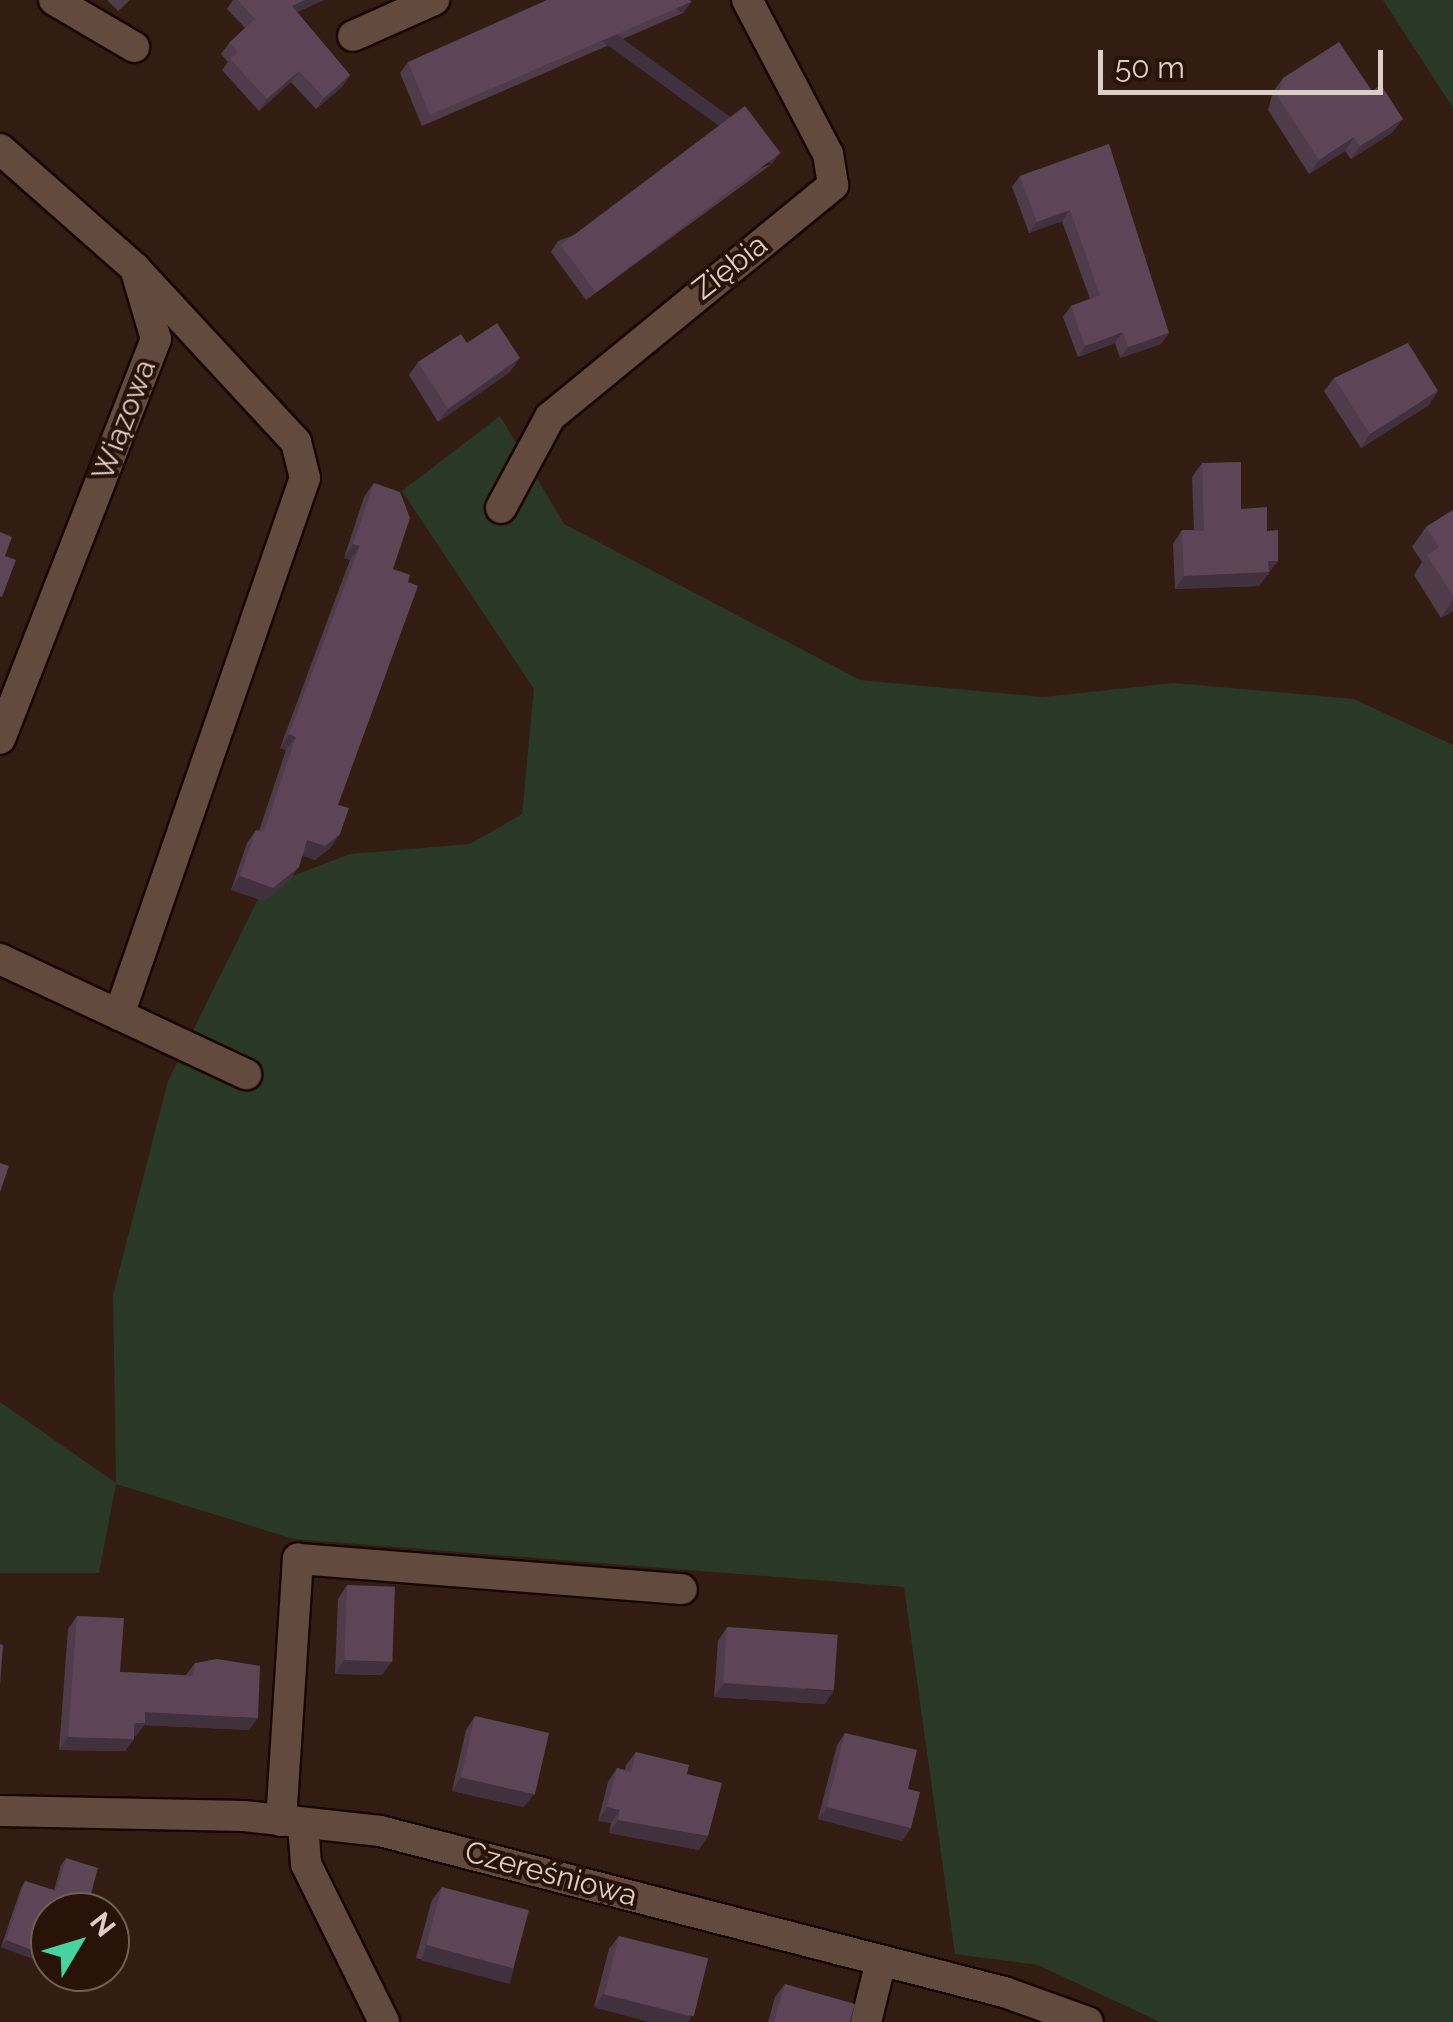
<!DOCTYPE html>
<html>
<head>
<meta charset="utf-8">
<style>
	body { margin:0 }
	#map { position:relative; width:1453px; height:2022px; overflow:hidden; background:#331d12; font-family:Raleway,sans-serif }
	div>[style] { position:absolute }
	.green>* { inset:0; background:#293926 }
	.roads { filter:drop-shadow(2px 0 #1a0601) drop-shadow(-2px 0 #1a0601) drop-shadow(0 2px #1a0601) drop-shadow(0 -2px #1a0601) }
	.minor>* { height:30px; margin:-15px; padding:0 15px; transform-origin:15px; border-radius:15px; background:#634a3e }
	.wall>* { inset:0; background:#503b4b }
	.shaded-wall>* { inset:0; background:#41303d; transform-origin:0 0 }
	.building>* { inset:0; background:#5d4557; transform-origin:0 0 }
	span { translate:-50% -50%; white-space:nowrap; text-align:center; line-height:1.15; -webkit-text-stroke:8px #291309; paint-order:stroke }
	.street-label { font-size:30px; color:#decec7 }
	.north { position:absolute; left:30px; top:1892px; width:100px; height:100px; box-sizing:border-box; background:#291309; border:2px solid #715e55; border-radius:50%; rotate:52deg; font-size:28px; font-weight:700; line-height:40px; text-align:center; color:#decec7 }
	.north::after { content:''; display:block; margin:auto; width:35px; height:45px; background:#45d49f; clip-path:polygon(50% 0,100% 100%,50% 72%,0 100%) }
	.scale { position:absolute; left:1098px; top:50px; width:285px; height:45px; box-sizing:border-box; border:5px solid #decec7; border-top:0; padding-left:12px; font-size:30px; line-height:35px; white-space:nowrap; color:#decec7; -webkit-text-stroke:8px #291309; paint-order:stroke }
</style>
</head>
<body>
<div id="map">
	<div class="green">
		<div style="clip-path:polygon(1383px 0,1453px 0,1453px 108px)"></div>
		<div style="clip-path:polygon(500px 416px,564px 524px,860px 680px,1043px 697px,1174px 683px,1354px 699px,1453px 745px,1453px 2022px,1160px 2022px,1038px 1965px,955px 1954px,904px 1587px,294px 1539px,116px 1484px,99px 1573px,0 1573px,0 1402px,116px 1483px,113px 1295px,168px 1081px,264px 887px,350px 854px,470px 844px,522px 814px,534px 689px,402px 491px)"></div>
	</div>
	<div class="roads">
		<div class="minor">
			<div style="left:54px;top:0;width:93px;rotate:30.4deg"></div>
			<div style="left:353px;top:36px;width:89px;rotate:-24deg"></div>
			<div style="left:0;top:149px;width:180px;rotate:41.4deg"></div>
			<div style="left:135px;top:268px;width:74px;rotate:73.5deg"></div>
			<div style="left:156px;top:339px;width:429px;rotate:111.3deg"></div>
			<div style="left:501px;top:508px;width:103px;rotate:-61.7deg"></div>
			<div style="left:550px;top:417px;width:366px;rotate:-39.3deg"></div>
			<div style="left:833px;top:185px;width:31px;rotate:-99deg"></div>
			<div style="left:828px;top:154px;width:174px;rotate:-117.7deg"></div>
			<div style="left:0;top:959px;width:272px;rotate:25.1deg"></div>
			<div style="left:119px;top:1015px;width:568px;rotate:-70.9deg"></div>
			<div style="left:305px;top:478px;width:37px;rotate:-104deg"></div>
			<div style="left:296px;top:442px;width:237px;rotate:-132.8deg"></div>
			<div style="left:0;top:1811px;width:244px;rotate:1.2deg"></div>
			<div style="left:244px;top:1816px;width:137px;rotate:6.3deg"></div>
			<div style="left:380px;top:1831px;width:644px;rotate:14.47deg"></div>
			<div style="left:1004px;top:1992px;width:89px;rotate:19.7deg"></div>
			<div style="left:281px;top:1821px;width:263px;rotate:-86.3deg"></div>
			<div style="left:298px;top:1559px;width:385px;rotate:4.5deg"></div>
			<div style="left:303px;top:1824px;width:40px;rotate:85.7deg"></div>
			<div style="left:306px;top:1864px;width:176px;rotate:63.7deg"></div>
			<div style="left:866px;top:2022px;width:63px;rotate:-76.2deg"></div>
		</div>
	</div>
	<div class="wall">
		<div style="clip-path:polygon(107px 0,130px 0,118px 11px)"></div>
		<div style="clip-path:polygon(233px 0,324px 0,297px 12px,350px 75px,342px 87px,316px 109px,291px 82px,259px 111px,222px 70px,228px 62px,221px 54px,229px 43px,245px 28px,227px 9px)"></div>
		<div style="clip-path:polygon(691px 2px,683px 13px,422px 126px,400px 73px,408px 62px)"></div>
		<div style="clip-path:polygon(1283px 78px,1372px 91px,1393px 132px,1351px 159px,1345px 151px,1309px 174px,1268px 110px,1273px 92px)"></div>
		<div style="clip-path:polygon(1109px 144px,1161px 344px,1120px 358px,1115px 343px,1078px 357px,1063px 317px,1071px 306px,1090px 299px,1062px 221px,1029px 233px,1012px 187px,1020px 176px)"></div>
		<div style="clip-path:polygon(772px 164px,586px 300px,551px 252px,558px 241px)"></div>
		<div style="clip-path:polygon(467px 343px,510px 372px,438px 422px,409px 375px,418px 362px)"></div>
		<div style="clip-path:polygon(1334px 378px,1429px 405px,1361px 448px,1324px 391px)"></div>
		<div style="clip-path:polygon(1202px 463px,1241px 509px,1269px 575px,1267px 575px,1259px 586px,1175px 589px,1173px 544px,1182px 530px,1194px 530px,1192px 477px)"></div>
		<div style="clip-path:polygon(374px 483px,393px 569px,338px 805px,340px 834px,330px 848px,315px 860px,302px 855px,289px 881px,264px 901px,231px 890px,247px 843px,256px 830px,259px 831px,286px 750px,280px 748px,350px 560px,344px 558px,364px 497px)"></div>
		<div style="clip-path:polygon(1453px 510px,1453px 611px,1441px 618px,1414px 575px,1422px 562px,1412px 547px,1426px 527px)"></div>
		<div style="clip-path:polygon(347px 1585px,382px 1675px,335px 1674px,338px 1599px)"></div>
		<div style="clip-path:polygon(77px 1616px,120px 1672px,186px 1675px,195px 1663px,249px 1730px,144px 1725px,136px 1736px,134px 1736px,134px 1739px,125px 1751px,59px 1750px,68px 1629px)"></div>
		<div style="clip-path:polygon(727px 1627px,825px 1704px,714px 1697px,718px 1641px)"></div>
		<div style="clip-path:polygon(475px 1716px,524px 1807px,452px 1791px,466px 1730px)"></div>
		<div style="clip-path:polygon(845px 1733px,908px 1789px,911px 1828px,902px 1841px,818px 1819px,837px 1745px)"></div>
		<div style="clip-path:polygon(636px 1752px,687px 1774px,699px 1850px,609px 1833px,611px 1823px,598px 1821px,608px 1782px,617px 1768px,625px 1770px,626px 1765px)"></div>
		<div style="clip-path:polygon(66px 1858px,50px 1912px,50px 1965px,1px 1947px,21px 1888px,25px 1881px,54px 1890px,61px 1865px)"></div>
		<div style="clip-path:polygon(442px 1887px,514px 1969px,504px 1982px,416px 1958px,432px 1900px)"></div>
		<div style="clip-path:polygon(619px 1936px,691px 2017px,688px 2022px,650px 2022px,594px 2007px,609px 1949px)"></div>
		<div style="clip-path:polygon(785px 1984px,850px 2022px,768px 2022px,775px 1997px)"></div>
	</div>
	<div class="shaded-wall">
		<div style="clip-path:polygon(305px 0,324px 0,284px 17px,292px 6px)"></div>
		<div style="left:691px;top:2px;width:14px;height:284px;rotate:126deg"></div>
		<div style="clip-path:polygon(299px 71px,291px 82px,259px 111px,267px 99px)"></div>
		<div style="clip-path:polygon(350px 75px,342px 87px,316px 109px,324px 98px)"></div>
		<div style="clip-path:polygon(1403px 119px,1393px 132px,1351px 159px,1360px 146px)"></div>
		<div style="clip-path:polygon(1354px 137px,1345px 151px,1309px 174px,1319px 160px)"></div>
		<div style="left:780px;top:153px;width:14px;height:230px;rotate:126deg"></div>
		<div style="clip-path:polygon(1070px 210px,1062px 221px,1029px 233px,1037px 222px)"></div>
		<div style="clip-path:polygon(1123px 332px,1115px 343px,1078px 357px,1085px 346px)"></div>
		<div style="clip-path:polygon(1169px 333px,1161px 344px,1120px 358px,1128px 347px)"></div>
		<div style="clip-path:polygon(520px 358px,510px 372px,438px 422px,448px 409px)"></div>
		<div style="clip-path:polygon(1438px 391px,1429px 405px,1361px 448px,1370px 434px)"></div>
		<div style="clip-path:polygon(353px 544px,360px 546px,350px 560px,344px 558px)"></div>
		<div style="clip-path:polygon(1268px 561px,1278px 561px,1259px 586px,1175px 589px,1184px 576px)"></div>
		<div style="clip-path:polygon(1453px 600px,1453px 610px,1441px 618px)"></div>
		<div style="clip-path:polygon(289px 734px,296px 737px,286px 750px,280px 748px)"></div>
		<div style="clip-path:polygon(340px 834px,330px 848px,315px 860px,298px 854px,307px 840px)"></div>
		<div style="clip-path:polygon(299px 867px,289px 881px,264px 901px,231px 890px,240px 876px)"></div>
		<div style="clip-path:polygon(344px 1660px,392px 1661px,382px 1675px,335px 1674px)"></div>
		<div style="clip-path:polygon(724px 1683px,834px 1691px,825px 1704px,714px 1697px)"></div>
		<div style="clip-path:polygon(145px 1712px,258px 1718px,249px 1730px,144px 1725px,136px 1736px,126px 1736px)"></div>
		<div style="clip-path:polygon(68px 1737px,134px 1739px,125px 1751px,59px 1750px)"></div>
		<div style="clip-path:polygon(461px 1777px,534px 1794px,524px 1807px,452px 1791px)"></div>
		<div style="clip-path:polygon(607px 1807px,620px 1810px,611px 1823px,598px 1821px)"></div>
		<div style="clip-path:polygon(827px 1807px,911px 1828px,902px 1841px,818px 1819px)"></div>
		<div style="clip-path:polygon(618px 1820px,708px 1836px,699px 1850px,609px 1833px)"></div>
		<div style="clip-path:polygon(6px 1940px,50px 1957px,50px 1965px,1px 1947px)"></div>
		<div style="left:426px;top:1945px;width:91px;height:16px;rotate:15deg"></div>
		<div style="clip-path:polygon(603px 1994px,691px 2017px,688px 2022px,650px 2022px,594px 2007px)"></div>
	</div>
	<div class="building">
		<div style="clip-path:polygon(238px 0,305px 0,292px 6px,350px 75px,324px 98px,299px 71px,267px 99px,230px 59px,238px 52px,229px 43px,255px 19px)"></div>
		<div style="clip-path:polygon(547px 0,690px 0,691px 2px,430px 115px,408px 62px)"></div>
		<div style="clip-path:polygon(1339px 42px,1372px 91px,1381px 85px,1403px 119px,1360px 146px,1354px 137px,1319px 160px,1278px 97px,1283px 78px)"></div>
		<div style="left:745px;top:106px;width:59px;height:231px;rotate:53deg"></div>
		<div style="clip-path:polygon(1109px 144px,1169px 333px,1128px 347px,1123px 332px,1085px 346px,1071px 306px,1100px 295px,1070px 210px,1037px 222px,1020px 176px)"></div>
		<div style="clip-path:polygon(497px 323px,520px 358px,448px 409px,418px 362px,461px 334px,467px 343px)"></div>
		<div style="clip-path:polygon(1408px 343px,1438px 391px,1370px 434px,1334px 378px)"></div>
		<div style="clip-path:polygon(1241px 462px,1241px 509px,1267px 507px,1267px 531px,1278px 530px,1278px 561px,1268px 561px,1269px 572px,1184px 576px,1182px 530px,1204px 531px,1202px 463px)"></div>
		<div style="clip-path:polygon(374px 483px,400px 492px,410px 518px,393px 569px,410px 575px,408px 582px,418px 586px,338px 805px,349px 808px,340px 834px,325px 846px,307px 840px,299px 867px,273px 888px,240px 876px,256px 830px,264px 832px,296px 737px,289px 734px,360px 546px,353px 544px)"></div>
		<div style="clip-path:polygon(1453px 510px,1453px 596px,1427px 555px,1439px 547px,1426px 527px)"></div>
		<div style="clip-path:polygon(0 532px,12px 537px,5px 556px,16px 560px,2px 597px,0 596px)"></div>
		<div style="clip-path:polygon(0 1163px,9px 1166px,0 1192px)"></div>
		<div style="left:347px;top:1585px;width:48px;height:75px;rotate:2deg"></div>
		<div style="clip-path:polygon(77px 1616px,124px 1618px,120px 1672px,193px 1676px,195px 1663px,217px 1659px,260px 1666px,258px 1718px,145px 1712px,145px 1723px,134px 1723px,134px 1739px,68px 1737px)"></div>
		<div style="left:727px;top:1627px;width:111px;height:56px;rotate:4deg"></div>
		<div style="clip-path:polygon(0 1644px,3px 1645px,0 1685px)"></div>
		<div style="left:475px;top:1716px;width:76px;height:63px;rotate:13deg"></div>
		<div style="clip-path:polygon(845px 1733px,917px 1750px,908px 1789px,920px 1792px,911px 1828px,827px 1807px)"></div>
		<div style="clip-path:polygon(636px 1752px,689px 1765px,687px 1774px,722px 1783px,708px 1836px,618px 1820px,620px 1810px,607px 1807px,617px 1768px,631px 1772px)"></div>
		<div style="clip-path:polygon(66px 1858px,98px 1868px,86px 1912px,50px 1912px,50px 1957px,6px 1940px,25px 1881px,56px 1891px)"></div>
		<div style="left:442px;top:1887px;width:90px;height:60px;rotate:15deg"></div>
		<div style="left:619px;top:1936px;width:92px;height:60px;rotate:14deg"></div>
		<div style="clip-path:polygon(785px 1984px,855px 2004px,850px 2022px,774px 2022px)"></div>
	</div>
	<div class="street-label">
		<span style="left:730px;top:267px;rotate:-38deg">Ziębia</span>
		<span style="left:124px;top:420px;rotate:-69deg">Wiązowa</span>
		<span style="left:551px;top:1874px;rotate:15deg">Czereśniowa</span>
	</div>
	<div class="north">N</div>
	<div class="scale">50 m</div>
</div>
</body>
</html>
